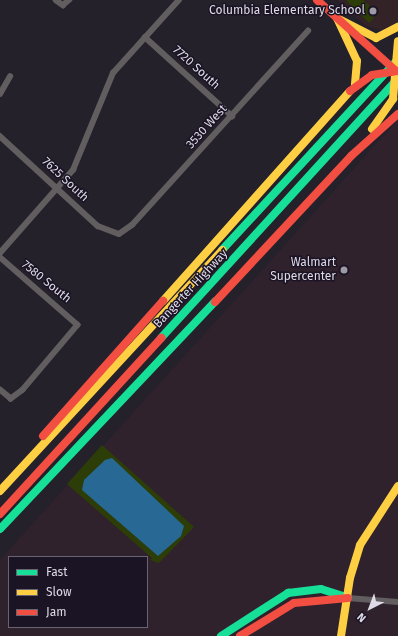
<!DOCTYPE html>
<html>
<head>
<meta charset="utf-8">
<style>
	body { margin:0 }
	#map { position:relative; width:398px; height:636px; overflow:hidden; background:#25212b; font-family:"Fira Sans",sans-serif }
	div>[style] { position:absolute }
	.commercial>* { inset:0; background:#30222d }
	.education>* { inset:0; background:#332226 }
	.green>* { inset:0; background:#2d3d07 }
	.water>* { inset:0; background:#286894 }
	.street>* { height:5.5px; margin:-2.75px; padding:0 2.75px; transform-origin:2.75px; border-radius:2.75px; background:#625e60 }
	.fast>* { height:8px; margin:-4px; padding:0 4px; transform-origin:4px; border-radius:4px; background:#16e098 }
	.slow>* { height:8px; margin:-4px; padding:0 4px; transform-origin:4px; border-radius:4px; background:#ffcf43 }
	.jam>* { height:8px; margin:-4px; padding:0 4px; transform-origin:4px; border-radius:4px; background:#f24e42 }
	.dots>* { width:11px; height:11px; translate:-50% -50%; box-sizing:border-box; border:2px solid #1b1425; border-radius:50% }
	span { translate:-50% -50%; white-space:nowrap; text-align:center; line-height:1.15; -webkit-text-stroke:3px #1b1425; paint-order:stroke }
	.poi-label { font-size:12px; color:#dedae6 }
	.right { translate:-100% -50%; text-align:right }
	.street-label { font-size:12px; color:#dedae6 }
	.legend { position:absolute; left:8px; top:556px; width:140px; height:72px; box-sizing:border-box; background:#1b1425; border:1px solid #696372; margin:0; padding:5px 7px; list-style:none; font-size:12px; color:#dedae6 }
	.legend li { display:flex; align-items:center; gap:8px; height:20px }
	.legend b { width:20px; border:1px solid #696372 }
	.north { position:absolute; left:350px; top:588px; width:40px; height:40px; -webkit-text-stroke:3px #1b1425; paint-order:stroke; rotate:222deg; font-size:11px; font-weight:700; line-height:16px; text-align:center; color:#dedae6 }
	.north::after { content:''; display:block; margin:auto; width:14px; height:18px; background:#dedae6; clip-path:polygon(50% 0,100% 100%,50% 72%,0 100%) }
</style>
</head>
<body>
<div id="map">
	<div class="commercial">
		<div style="clip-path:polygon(evenodd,398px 120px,398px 636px,0 636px,0 560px,398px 120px,9px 557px,147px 557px,147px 627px,9px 627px,9px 557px)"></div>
	</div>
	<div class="education">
		<div style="clip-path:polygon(337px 0,398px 0,398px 22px,381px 30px,366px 26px)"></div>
	</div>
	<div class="green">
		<div style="clip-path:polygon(346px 0,363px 0,378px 13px,369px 23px)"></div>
		<div style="clip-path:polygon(102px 445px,194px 527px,159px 563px,150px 560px,152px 558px,67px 484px)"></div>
	</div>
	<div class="water">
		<div style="clip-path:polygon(112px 458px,184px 526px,181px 536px,158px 556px,82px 490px,84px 480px,105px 460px)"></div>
	</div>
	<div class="street">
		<div style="left:56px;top:0;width:9px;rotate:36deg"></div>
		<div style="left:63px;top:5px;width:8px;rotate:-40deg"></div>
		<div style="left:145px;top:37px;width:118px;rotate:42.2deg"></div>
		<div style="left:0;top:94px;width:20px;rotate:-60deg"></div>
		<div style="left:0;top:136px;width:133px;rotate:42.6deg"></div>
		<div style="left:98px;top:226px;width:22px;rotate:21deg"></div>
		<div style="left:119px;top:234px;width:16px;rotate:-35deg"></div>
		<div style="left:132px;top:225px;width:262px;rotate:-47.8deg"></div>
		<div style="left:0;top:253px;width:111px;rotate:-48.7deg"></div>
		<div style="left:73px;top:170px;width:105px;rotate:-67.6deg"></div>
		<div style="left:113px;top:73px;width:98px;rotate:-47.9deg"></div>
		<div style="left:0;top:257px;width:103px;rotate:41.1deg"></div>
		<div style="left:78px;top:325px;width:85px;rotate:130.2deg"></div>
		<div style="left:23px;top:390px;width:15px;rotate:143deg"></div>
		<div style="left:11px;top:399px;width:14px;rotate:-141deg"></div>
		<div style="left:348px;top:598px;width:50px;rotate:4.6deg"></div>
	</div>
	<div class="fast">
		<div style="left:222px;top:250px;width:260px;rotate:-47.3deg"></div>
		<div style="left:161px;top:338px;width:352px;rotate:-47.6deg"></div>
		<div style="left:0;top:529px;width:313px;rotate:-46.6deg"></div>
		<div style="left:221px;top:636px;width:80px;rotate:-32.7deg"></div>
		<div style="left:288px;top:593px;width:33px;rotate:-7deg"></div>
		<div style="left:321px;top:589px;width:28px;rotate:18deg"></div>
	</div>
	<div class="slow">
		<div style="left:337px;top:18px;width:47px;rotate:65.1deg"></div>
		<div style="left:357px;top:61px;width:24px;rotate:95deg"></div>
		<div style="left:337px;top:18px;width:44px;rotate:27.1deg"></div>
		<div style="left:376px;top:38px;width:25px;rotate:-27deg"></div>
		<div style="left:372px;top:129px;width:37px;rotate:-55deg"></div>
		<div style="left:393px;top:99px;width:58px;rotate:-85.1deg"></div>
		<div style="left:163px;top:301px;width:281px;rotate:-48.3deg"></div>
		<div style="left:0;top:491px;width:328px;rotate:-47.3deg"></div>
		<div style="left:341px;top:636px;width:59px;rotate:-81.2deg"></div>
		<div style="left:350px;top:578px;width:34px;rotate:-73deg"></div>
		<div style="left:360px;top:545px;width:70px;rotate:-57.2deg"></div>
	</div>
	<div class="jam">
		<div style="left:317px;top:0;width:105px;rotate:41.9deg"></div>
		<div style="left:350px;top:91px;width:27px;rotate:-36deg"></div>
		<div style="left:372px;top:75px;width:26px;rotate:-9deg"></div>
		<div style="left:215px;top:302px;width:200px;rotate:-47deg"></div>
		<div style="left:351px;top:156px;width:63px;rotate:-41.8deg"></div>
		<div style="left:43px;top:436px;width:181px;rotate:-48.4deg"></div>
		<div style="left:0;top:514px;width:239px;rotate:-47.5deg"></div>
		<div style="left:240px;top:636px;width:63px;rotate:-31.4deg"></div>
		<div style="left:294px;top:603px;width:54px;rotate:-5.3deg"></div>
	</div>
	<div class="dots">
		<div style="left:373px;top:11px;background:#9d99a5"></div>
		<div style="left:344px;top:270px;background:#9d99a5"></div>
	</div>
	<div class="poi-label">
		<span class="right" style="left:365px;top:11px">Columbia Elementary School</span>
		<span class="right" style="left:336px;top:270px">Walmart<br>Supercenter</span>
	</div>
	<div class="street-label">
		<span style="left:196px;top:68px;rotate:42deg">7720 South</span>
		<span style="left:207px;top:127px;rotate:-48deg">3530 West</span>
		<span style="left:65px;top:180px;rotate:43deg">7625 South</span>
		<span style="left:46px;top:282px;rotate:39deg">7580 South</span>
		<span style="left:191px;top:289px;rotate:-47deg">Bangerter Highway</span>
	</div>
	<ul class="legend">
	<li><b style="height:5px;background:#16e098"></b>Fast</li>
	<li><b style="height:5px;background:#ffcf43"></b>Slow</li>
	<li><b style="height:5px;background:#f24e42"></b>Jam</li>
	</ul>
	<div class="north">N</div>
</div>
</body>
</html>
